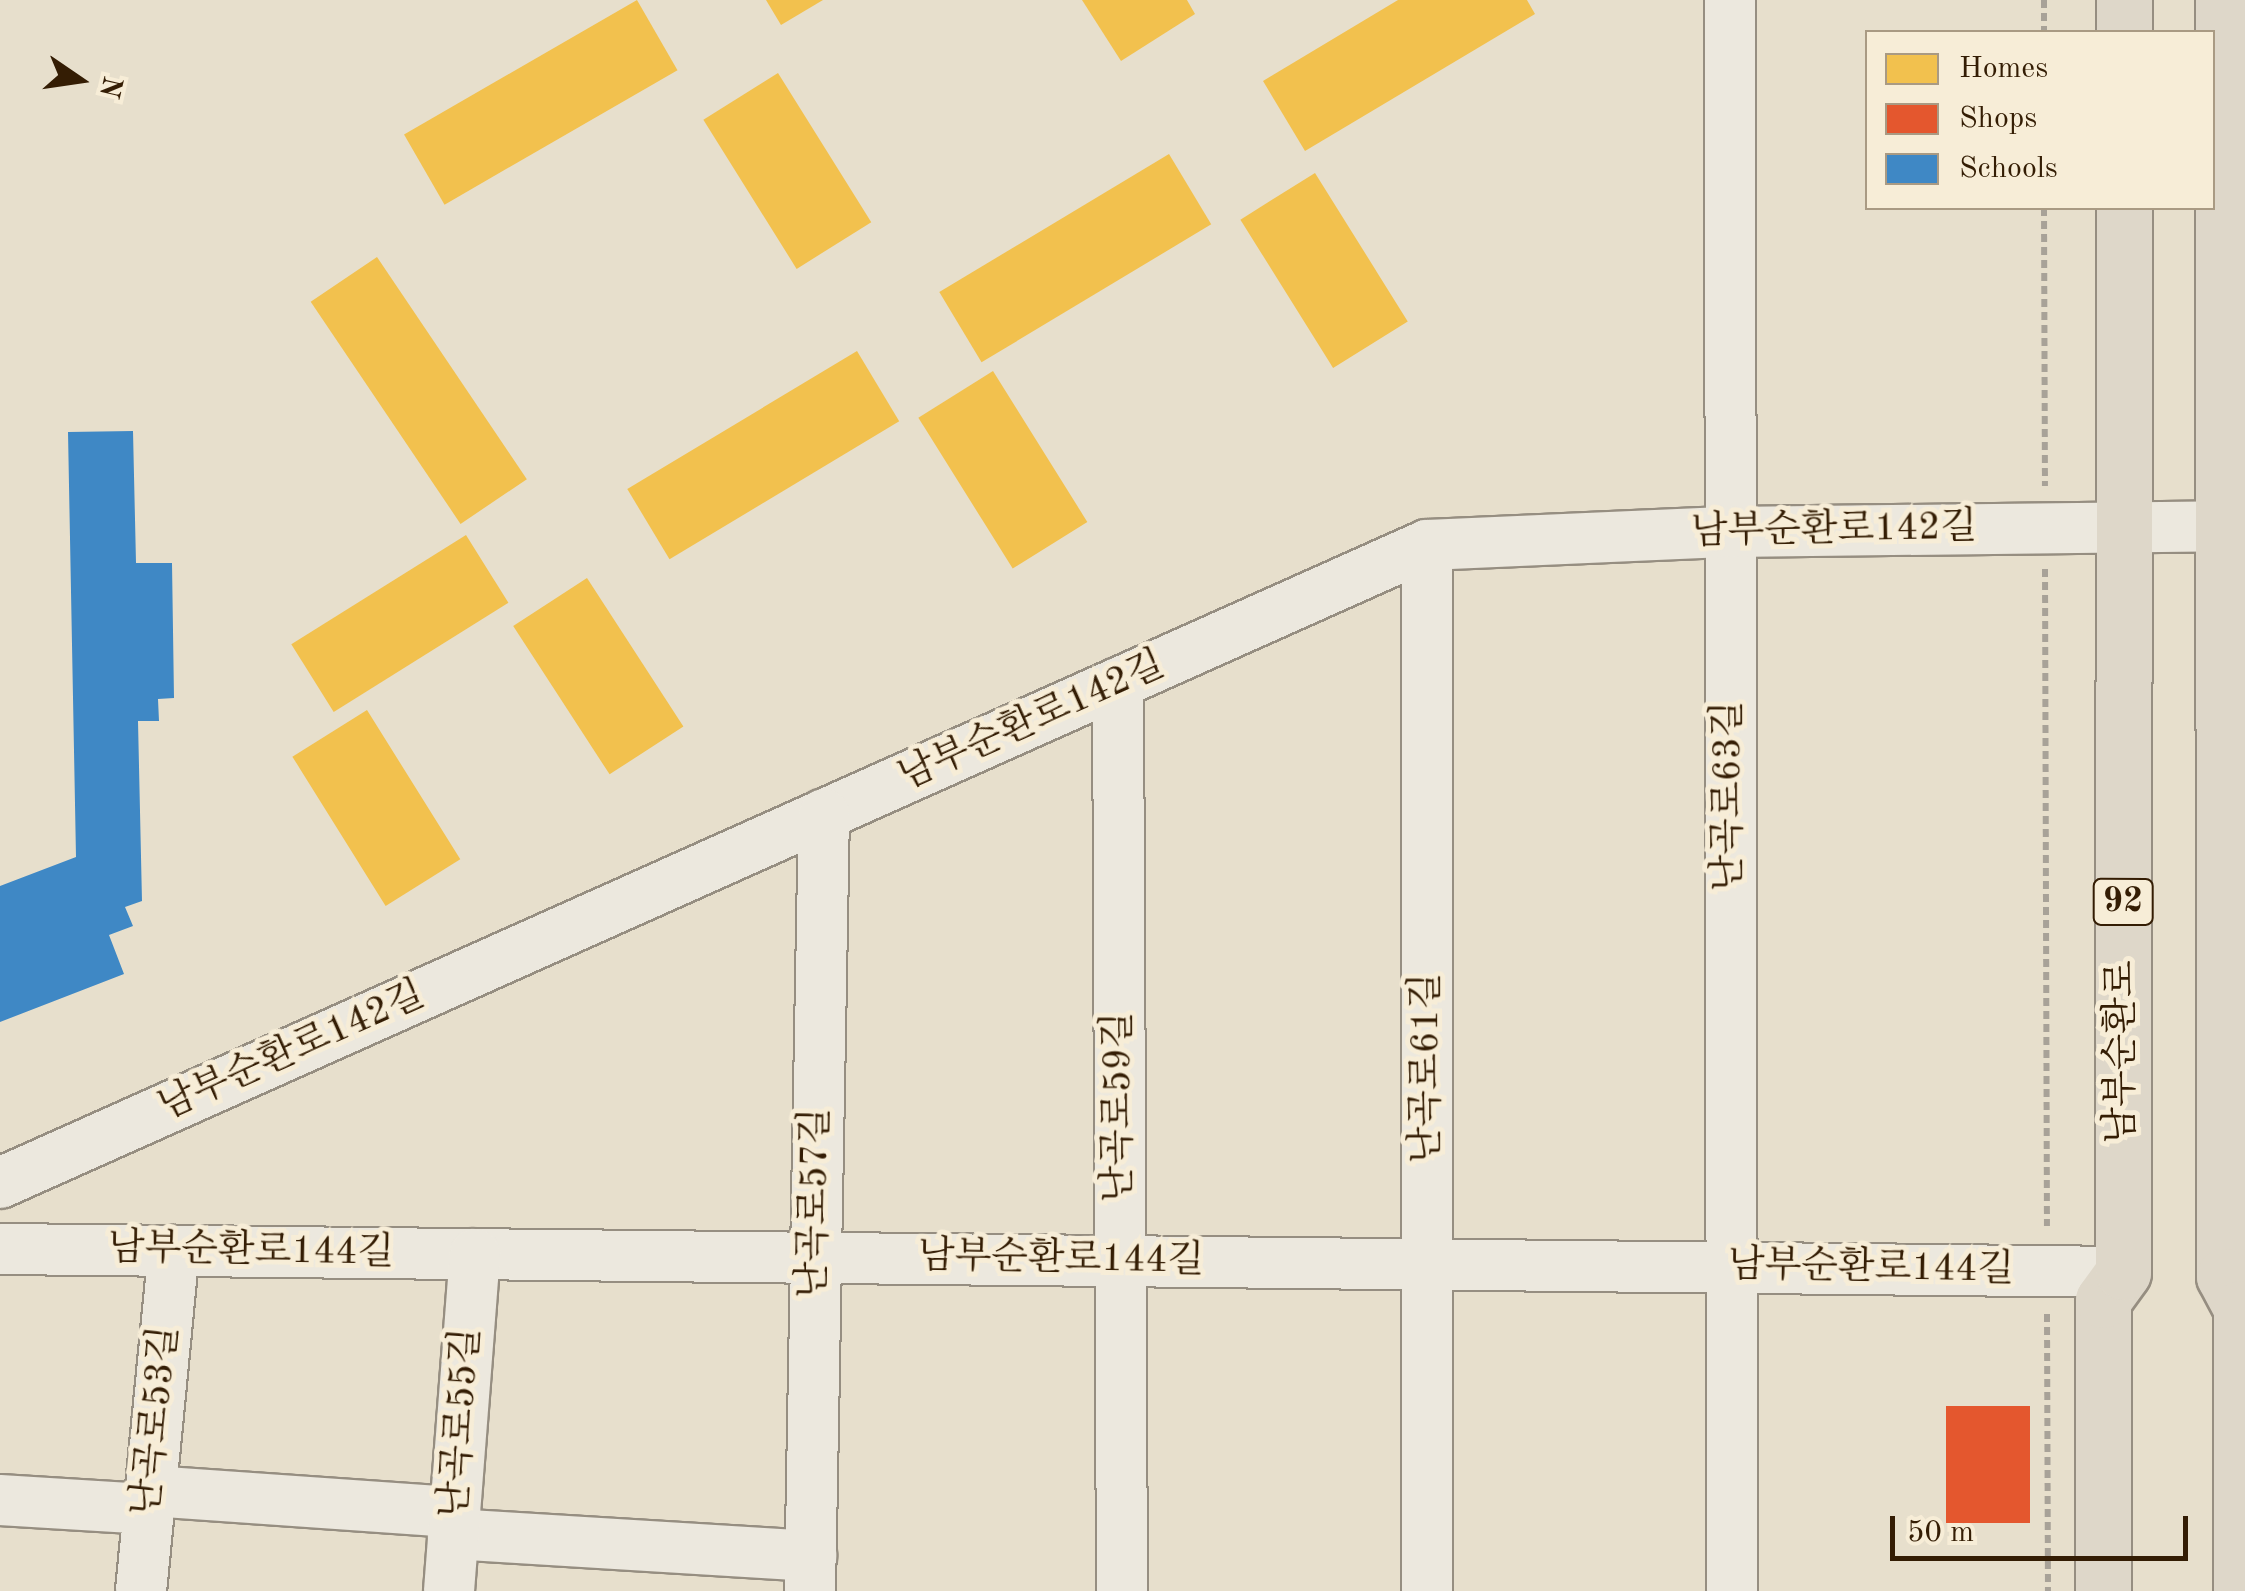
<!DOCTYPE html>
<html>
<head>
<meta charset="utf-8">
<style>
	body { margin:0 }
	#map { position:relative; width:2245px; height:1591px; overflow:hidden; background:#e7dfcc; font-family:"Old Standard TT","Noto Serif KR",serif }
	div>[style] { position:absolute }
	.homes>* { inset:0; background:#f2c14e; transform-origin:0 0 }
	.shops>* { inset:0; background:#e4572e; transform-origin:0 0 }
	.schools>* { inset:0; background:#3f88c5 }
	.path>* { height:6px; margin-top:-3px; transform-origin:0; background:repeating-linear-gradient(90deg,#a8a298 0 8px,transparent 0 13px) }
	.roads { filter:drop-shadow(2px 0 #968e81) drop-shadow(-2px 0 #968e81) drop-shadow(0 2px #968e81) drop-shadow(0 -2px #968e81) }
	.minor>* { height:50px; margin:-25px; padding:0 25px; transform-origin:25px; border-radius:25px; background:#ece8de }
	.major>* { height:55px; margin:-27.5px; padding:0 27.5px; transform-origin:27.5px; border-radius:27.5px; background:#ded7c9 }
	span { translate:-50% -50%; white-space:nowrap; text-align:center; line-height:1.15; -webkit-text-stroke:10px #f7edd7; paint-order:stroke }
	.shield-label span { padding:2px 8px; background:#f7edd7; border:2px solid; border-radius:8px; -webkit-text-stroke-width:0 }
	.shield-label { font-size:35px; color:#341d04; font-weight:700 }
	.street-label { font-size:38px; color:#341d04 }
	.legend { position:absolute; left:1865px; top:30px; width:350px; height:180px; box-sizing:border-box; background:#f7edd7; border:2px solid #a99a83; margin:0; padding:12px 18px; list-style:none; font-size:30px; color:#341d04 }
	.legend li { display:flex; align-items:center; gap:20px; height:50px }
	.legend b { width:50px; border:2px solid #a99a83 }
	.north { position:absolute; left:30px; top:30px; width:100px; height:100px; -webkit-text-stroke:8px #f7edd7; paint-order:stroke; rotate:103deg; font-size:28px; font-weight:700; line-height:40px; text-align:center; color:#341d04 }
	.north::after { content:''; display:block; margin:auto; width:35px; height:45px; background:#341d04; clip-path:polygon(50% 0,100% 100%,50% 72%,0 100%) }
	.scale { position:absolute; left:1890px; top:1516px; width:298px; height:45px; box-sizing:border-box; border:5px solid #341d04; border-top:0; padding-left:12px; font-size:30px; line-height:35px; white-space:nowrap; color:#341d04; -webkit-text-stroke:8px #f7edd7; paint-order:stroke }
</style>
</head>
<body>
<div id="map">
	<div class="homes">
		<div style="left:637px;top:0;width:81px;height:269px;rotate:60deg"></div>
		<div style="clip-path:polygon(766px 0,823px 0,781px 25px)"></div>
		<div style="clip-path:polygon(1082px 0,1187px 0,1195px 14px,1121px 61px)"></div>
		<div style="clip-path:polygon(1398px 0,1527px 0,1535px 14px,1305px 151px,1263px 81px)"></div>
		<div style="left:778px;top:73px;width:176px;height:88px;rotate:58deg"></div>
		<div style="left:1169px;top:154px;width:82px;height:268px;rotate:59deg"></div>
		<div style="left:1315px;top:173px;width:175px;height:88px;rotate:58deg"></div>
		<div style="left:377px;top:257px;width:268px;height:80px;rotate:56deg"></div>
		<div style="left:857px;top:351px;width:82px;height:268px;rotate:59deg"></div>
		<div style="left:993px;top:371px;width:178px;height:88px;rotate:58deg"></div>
		<div style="left:466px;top:535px;width:80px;height:206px;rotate:58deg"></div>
		<div style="left:587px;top:578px;width:177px;height:88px;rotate:57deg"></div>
		<div style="left:367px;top:710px;width:176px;height:88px;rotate:58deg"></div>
	</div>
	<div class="shops">
		<div style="left:1946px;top:1406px;width:84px;height:117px"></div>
	</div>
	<div class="schools">
		<div style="clip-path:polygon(133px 431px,136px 563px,172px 563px,174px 698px,158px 699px,159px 721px,138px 721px,142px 901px,125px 907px,133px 926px,109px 935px,124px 974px,0 1022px,0 886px,76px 857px,68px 432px)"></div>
	</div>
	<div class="path">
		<div style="left:2044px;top:0;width:32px;rotate:90deg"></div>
		<div style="left:2044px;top:208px;width:278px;rotate:89.8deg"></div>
		<div style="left:2045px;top:569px;width:657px;rotate:89.83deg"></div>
		<div style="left:2047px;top:1314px;width:277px;rotate:89.8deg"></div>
	</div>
	<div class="roads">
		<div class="minor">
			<div style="left:1730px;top:0;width:1591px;rotate:89.93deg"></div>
			<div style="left:1118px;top:683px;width:908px;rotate:89.75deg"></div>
			<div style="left:0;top:1183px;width:1563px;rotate:-24.09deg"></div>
			<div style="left:1427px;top:545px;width:303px;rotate:-2.5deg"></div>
			<div style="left:1730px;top:532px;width:515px;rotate:-0.67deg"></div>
			<div style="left:0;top:1249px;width:2123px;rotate:0.62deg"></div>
			<div style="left:151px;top:1491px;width:305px;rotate:4deg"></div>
			<div style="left:0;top:1500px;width:149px;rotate:3.5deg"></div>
			<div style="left:453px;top:1534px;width:359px;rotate:3.5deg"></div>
			<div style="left:141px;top:1591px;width:342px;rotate:-84.5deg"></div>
			<div style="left:449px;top:1591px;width:338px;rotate:-85.6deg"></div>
			<div style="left:810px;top:1591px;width:777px;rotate:-88.97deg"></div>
			<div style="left:1427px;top:1591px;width:1046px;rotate:-90deg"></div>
		</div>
		<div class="major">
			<div style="left:2223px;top:0;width:1276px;rotate:89.96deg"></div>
			<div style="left:2224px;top:1276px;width:36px;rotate:62deg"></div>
			<div style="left:2241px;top:1308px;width:283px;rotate:90deg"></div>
			<div style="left:2124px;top:32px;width:32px;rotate:-90deg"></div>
			<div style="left:2103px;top:1591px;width:291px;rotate:-90deg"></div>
			<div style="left:2103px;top:1300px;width:34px;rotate:-54deg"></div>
			<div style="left:2123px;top:1272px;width:1064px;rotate:-89.95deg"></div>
		</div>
	</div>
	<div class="shield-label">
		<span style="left:2123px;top:902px">92</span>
	</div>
	<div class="street-label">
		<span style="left:1834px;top:531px;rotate:-1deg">남부순환로142길</span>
		<span style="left:1032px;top:722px;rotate:-24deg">남부순환로142길</span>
		<span style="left:1730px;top:796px;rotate:-90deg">난곡로63길</span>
		<span style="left:292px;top:1052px;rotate:-24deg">남부순환로142길</span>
		<span style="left:2123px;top:1052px;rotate:-90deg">남부순환로</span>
		<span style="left:1428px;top:1068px;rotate:-90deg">난곡로61길</span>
		<span style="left:1120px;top:1107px;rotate:-90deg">난곡로59길</span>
		<span style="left:816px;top:1203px;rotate:-89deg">난곡로57길</span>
		<span style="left:251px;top:1252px;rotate:1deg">남부순환로144길</span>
		<span style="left:1061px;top:1260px;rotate:1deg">남부순환로144길</span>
		<span style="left:1871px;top:1269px;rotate:1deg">남부순환로144길</span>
		<span style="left:157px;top:1421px;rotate:-84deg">난곡로53길</span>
		<span style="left:462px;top:1423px;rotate:-86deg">난곡로55길</span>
	</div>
	<ul class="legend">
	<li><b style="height:28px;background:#f2c14e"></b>Homes</li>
	<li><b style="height:28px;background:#e4572e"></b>Shops</li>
	<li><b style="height:28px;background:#3f88c5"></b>Schools</li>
	</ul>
	<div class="north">N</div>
	<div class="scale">50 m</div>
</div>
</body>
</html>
